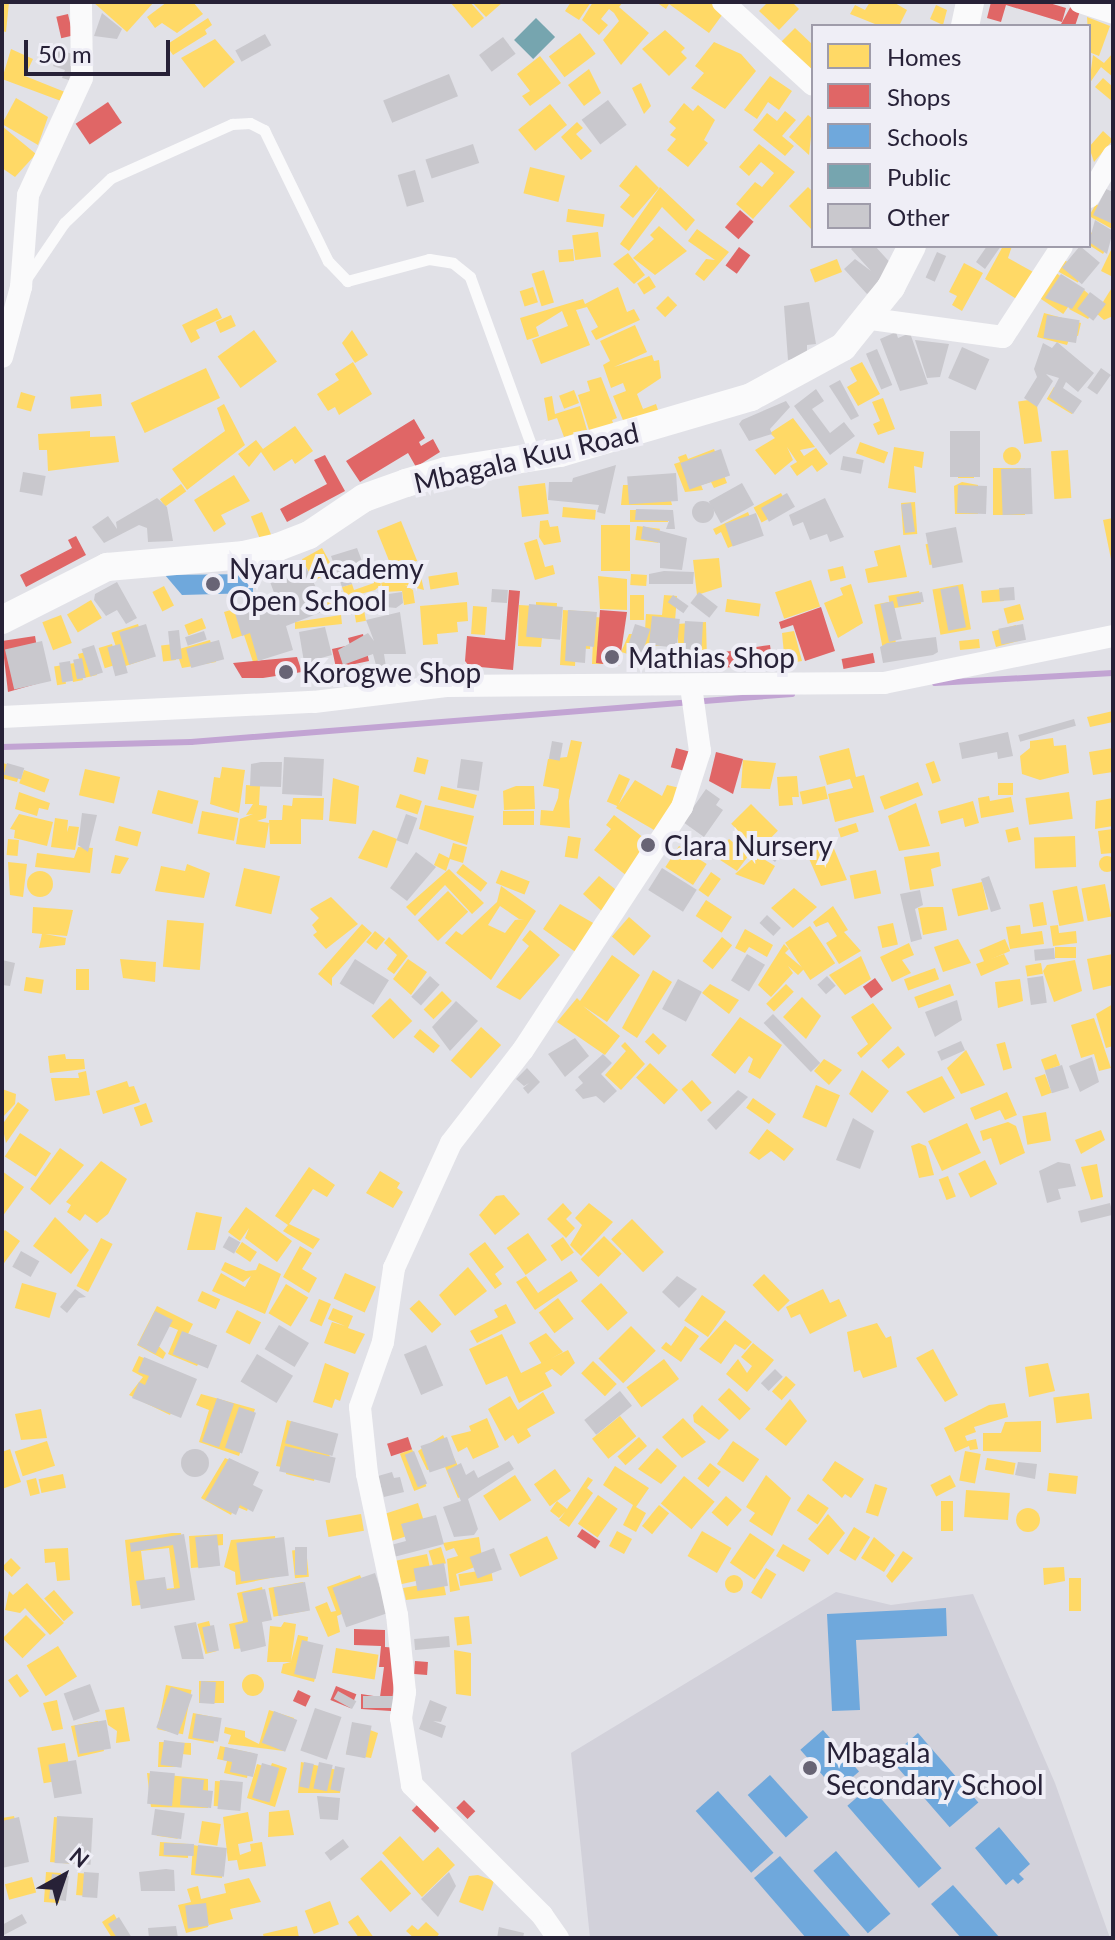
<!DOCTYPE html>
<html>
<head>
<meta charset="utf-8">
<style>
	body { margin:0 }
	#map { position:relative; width:1115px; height:1940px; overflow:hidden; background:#e1e1e7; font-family:Lato,sans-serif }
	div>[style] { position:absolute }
	.built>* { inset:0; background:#d2d1da }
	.homes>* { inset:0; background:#ffd966; transform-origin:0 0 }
	.round { border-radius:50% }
	.shops>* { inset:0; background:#e06666; transform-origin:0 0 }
	.schools>* { inset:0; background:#6fa8dc; transform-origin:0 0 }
	.public>* { inset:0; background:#76a5af; transform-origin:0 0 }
	.stream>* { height:6px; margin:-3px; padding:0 3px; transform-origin:3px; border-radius:3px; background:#c2a4d3 }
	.building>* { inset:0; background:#c9c8cd; transform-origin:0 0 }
	.service>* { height:11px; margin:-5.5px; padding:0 5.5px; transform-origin:5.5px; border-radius:5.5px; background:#fafafb }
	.minor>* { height:22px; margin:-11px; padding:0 11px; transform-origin:11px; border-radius:11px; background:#fafafb }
	.tertiary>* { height:28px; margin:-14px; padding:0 14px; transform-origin:14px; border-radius:14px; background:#fafafb }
	.dots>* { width:22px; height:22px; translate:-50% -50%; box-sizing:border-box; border:4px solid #efeef6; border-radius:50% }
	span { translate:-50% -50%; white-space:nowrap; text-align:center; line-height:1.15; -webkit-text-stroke:8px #efeef6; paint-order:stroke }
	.street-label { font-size:28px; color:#272137 }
	.poi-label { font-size:28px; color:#272137 }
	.left { translate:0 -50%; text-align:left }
	.frame { position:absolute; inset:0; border:4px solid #272137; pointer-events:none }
	.legend { position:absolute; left:811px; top:24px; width:280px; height:224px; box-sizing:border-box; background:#efeef6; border:2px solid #9f9caa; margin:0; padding:10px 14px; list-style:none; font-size:24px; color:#272137 }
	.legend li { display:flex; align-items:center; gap:16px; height:40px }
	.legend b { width:40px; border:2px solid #9f9caa }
	.north { position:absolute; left:24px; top:1836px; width:80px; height:80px; -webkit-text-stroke:6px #efeef6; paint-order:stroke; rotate:40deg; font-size:22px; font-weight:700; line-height:32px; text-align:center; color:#272137 }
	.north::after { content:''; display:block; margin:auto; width:28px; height:36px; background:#272137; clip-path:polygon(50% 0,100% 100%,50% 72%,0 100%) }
	.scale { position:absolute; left:24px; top:40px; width:146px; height:36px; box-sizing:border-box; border:4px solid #272137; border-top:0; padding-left:10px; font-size:24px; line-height:28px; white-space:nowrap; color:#272137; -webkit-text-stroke:6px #efeef6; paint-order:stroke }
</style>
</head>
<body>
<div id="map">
	<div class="built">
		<div style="clip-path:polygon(836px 1592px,891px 1605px,973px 1594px,1055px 1783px,1110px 1938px,590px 1938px,571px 1753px)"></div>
	</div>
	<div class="homes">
		<div style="clip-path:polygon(2px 2px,9px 2px,6px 32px,2px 31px)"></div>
		<div style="clip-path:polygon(93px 2px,154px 2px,127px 32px)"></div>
		<div style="clip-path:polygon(167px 2px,193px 2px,203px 14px,177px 33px,162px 23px,155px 28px,147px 17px)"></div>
		<div style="clip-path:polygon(450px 2px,470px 2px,484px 18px,472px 28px)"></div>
		<div style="clip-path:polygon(472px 2px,503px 2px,486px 17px)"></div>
		<div style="clip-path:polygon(571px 2px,591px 2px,579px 20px,565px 11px)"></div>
		<div style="clip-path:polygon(593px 2px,623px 2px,619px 7px,649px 33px,621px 65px,603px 40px,619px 21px,614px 13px,609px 9px,601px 19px,608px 25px,599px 35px,582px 20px)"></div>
		<div style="clip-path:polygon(656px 2px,713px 2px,725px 11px,709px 33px,669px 4px,666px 9px)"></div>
		<div style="clip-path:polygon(768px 2px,792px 2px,799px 9px,779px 30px,759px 11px)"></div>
		<div style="clip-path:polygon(870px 2px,893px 2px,907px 10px,899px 26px,880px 26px,850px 14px,855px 5px,865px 10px)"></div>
		<div style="clip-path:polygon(936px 5px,947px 10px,943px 25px,930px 19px)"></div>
		<div style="clip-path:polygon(1087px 17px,1110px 26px,1099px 56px,1089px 52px)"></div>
		<div style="clip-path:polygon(208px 18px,212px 25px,205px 30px,207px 34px,173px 55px,166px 45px)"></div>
		<div style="clip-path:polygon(795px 28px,813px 45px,813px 73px,778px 45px)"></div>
		<div style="clip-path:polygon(665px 30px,685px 48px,681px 52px,687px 58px,669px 76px,642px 49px)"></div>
		<div style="left:580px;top:33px;width:26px;height:39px;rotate:53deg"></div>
		<div style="clip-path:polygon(215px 39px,235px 62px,204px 88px,181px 58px)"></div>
		<div style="clip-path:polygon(714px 42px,741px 54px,756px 71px,725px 109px,691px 88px,704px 73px,695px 66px)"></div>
		<div style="clip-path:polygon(11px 49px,33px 59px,25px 76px,65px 92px,61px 101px,2px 79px)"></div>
		<div style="clip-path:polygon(1113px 53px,1113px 77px,1101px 67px,1089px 84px,1093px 55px,1104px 63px)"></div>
		<div style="clip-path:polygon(540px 56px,561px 83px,530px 106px,522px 96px,530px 91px,517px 74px)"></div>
		<div style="clip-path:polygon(589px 69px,601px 93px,584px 106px,568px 85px)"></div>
		<div style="clip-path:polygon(770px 76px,792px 91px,779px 110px,768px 102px,757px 119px,744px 110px)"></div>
		<div style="clip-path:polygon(1103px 78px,1113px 87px,1113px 102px,1095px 87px)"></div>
		<div style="clip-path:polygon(641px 83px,651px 106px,644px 114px,632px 88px)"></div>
		<div style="clip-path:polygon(16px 98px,48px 117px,38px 145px,2px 124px)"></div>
		<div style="clip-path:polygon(684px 103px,693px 111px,698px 105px,715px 120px,704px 140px,708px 143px,688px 167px,667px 150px,676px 139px,670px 135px,676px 128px,669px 122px)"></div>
		<div style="left:550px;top:104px;width:27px;height:41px;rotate:51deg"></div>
		<div style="clip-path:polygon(785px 111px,796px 120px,782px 136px,794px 146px,785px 156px,753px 130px,767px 113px,777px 121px)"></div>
		<div style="clip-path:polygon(808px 115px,813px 119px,809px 155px,789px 137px)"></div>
		<div style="clip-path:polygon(577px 122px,583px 128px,576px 134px,592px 151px,581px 160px,561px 137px)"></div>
		<div style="clip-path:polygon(2px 126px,36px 154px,15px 177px,2px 168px)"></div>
		<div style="clip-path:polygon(1103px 131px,1113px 140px,1094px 162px,1089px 147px)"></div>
		<div style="clip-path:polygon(759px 144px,795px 172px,753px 219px,736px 204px,755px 182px,762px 187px,774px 173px,761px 162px,749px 176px,739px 167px)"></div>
		<div style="clip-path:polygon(636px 165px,659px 188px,633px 218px,620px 207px,630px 195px,619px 186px)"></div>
		<div style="left:530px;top:167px;width:36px;height:27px;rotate:14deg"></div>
		<div style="clip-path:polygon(660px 187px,695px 220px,686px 231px,662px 207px,629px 251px,620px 244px)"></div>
		<div style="clip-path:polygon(808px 187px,813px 192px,813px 231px,789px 206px)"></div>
		<div style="clip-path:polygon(1096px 204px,1113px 214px,1112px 229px,1089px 216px)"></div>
		<div style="left:568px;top:209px;width:37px;height:13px;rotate:8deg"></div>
		<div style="clip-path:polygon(659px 226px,687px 251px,655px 275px,633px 258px,654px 239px,650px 235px)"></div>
		<div style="clip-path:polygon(697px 229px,729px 252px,704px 281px,695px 274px,706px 259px,715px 260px,688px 241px)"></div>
		<div style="clip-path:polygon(1089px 231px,1109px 244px,1103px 254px,1089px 245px)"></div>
		<div style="left:598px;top:232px;width:25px;height:26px;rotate:83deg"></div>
		<div style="clip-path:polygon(1003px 246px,1012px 246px,1008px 258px,1035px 273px,1018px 300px,985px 279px)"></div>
		<div style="left:573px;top:249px;width:12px;height:15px;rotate:85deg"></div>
		<div style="clip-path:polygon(1111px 250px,1113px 251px,1113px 277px,1101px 271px)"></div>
		<div style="clip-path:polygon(628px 253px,645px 275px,634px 284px,613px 264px)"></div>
		<div style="left:837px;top:259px;width:14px;height:29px;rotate:69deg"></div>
		<div style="left:1064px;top:260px;width:23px;height:13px;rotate:29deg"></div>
		<div style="clip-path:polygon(964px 263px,983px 273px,962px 311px,952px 305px,957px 296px,949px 292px)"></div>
		<div style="left:544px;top:270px;width:34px;height:13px;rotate:73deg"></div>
		<div style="left:1056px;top:273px;width:29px;height:30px;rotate:34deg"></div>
		<div style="left:649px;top:276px;width:13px;height:14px;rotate:58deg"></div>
		<div style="clip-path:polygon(1113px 286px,1113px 316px,1104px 320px,1096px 313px)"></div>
		<div style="left:533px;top:287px;width:16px;height:14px;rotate:72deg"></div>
		<div style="clip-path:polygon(618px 287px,627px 312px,634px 309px,640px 320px,596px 340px,591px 331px,598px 327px,587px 307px,576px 310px,590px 345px,541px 364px,532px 340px,568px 326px,562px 311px,536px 327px,539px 336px,527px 340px,520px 318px,583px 299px,585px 304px)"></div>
		<div style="clip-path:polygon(1084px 290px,1100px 304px,1088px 319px,1069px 309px)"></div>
		<div style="left:668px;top:296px;width:13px;height:17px;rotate:45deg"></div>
		<div style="clip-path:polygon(217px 308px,222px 318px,196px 330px,200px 338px,191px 343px,182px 325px)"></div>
		<div style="clip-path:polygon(1044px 313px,1081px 323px,1078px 336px,1071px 334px,1067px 345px,1037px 337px)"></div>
		<div style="left:231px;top:315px;width:12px;height:17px;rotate:66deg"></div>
		<div style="clip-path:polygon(635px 325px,647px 352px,614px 367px,652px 355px,654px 361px,659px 360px,661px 378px,637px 394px,643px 409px,656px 404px,660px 416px,625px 425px,613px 396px,626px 391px,623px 383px,611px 388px,603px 365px,610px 361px,600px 341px)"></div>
		<div style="left:254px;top:330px;width:39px;height:45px;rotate:54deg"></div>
		<div style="clip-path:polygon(352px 330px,368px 355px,355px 363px,342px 343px)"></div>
		<div style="clip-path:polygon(353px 362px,372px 394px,339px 415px,335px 407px,328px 411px,317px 394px,339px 380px,335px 374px)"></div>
		<div style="clip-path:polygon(862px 362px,880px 394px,858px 406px,847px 387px,857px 381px,850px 368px)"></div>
		<div style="left:206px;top:368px;width:33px;height:83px;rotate:65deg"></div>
		<div style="clip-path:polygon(601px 377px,617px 418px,612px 420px,614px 426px,590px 433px,578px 395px,590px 391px,587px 381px)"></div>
		<div style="left:1054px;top:387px;width:29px;height:14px;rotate:31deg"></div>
		<div style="left:574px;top:390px;width:14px;height:16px;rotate:69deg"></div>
		<div style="left:21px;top:392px;width:15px;height:16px;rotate:16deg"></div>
		<div style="left:101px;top:394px;width:12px;height:31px;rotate:85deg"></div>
		<div style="clip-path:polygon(552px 396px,555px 414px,580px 406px,587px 430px,564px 437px,557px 418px,548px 421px,544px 398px)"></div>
		<div style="clip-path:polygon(883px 398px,895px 429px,878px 435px,873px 424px,880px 421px,872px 402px)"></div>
		<div style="left:1036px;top:399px;width:43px;height:18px;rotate:82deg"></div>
		<div style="clip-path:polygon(224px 404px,245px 445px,187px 490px,172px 469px,225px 431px,217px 408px)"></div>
		<div style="clip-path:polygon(793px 418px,815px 447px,800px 450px,804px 456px,816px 448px,828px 464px,817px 472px,812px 465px,797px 476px,790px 466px,797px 462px,787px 447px,793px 460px,775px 475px,755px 450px,775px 438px,770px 433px)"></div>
		<div style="clip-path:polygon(295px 426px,313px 451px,295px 464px,292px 459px,274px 471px,261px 452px,249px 467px,238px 454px,256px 440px,263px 449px)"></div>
		<div style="clip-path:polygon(90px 431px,90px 437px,115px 436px,119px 462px,48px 471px,47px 450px,39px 450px,38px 434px)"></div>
		<div style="clip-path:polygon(958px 435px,974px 435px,974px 478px,958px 478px,958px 469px,950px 470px,950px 460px,958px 460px)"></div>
		<div style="left:860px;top:442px;width:30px;height:12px;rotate:20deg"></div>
		<div class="round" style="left:1003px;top:447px;width:18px;height:18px"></div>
		<div style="clip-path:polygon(894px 447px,924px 452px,922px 468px,914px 466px,916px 493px,888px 488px)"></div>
		<div style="clip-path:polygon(714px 449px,727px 483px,714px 488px,711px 482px,701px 485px,703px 490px,685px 492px,674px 464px,680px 462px,678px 457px,686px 454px,688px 459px)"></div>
		<div style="left:1068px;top:450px;width:48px;height:17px;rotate:86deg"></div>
		<div style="left:993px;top:468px;width:32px;height:47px"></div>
		<div style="clip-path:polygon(234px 475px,250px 501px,221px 515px,226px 524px,214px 532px,194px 500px)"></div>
		<div style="clip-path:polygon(631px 477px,665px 477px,672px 505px,621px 505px,623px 485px,631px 485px)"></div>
		<div style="clip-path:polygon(962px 482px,978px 485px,978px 514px,955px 514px,954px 486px)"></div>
		<div style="left:545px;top:483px;width:31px;height:27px;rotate:83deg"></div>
		<div style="left:181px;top:484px;width:9px;height:26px;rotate:54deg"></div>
		<div style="left:781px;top:493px;width:17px;height:31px;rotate:62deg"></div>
		<div style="left:915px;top:502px;width:32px;height:14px;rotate:86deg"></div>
		<div style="left:563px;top:507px;width:33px;height:10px;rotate:5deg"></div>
		<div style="left:630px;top:510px;width:38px;height:12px"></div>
		<div style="left:262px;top:512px;width:29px;height:12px;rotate:68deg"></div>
		<div style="clip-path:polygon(748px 512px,757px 535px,728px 548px,721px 532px,716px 535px,713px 529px)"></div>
		<div style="clip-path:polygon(1113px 518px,1113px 564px,1112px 564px,1103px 520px)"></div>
		<div style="clip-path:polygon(548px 520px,550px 527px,558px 526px,561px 542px,544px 545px,539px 537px,540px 521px)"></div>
		<div style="left:401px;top:521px;width:43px;height:26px;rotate:68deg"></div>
		<div style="left:601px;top:525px;width:29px;height:46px"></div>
		<div style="left:637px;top:526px;width:23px;height:14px;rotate:7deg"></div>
		<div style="clip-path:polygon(537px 539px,545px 567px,553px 565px,555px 574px,535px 580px,524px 543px)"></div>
		<div style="left:953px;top:539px;width:21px;height:28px;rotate:79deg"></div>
		<div style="clip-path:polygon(900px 545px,907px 577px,868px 583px,865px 569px,878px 566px,874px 551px)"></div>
		<div style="left:322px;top:548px;width:25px;height:23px;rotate:61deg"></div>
		<div style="clip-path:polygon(719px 558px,722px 587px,697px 595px,693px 560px)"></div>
		<div style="left:843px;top:566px;width:12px;height:16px;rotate:76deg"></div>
		<div style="clip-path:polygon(419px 568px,424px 590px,405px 585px,413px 590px,415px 603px,404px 605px,402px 591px,383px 592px,379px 572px)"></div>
		<div style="left:457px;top:572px;width:13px;height:29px;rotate:81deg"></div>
		<div style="left:631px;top:574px;width:16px;height:11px;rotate:4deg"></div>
		<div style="clip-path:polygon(378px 575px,381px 585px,375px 590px,346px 598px,342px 587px,352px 584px,354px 590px,374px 583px,372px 576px)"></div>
		<div style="clip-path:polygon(598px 576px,627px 579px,627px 610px,600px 609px)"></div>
		<div style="left:811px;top:580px;width:28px;height:38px;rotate:71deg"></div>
		<div style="clip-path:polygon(851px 584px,863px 623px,838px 638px,824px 603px,843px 595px,840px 588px)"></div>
		<div style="left:963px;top:584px;width:46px;height:31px;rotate:80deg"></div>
		<div style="left:164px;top:586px;width:22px;height:13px;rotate:63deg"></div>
		<div style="left:1003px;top:589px;width:12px;height:22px;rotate:85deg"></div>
		<div style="left:341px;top:590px;width:12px;height:25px;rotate:66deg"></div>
		<div style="left:919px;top:591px;width:13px;height:31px;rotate:81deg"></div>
		<div style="left:630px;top:595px;width:14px;height:25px"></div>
		<div style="clip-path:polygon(664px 595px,677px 596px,673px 646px,644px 646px,646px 614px,662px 615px)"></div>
		<div style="clip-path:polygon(267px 599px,281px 653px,253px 662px,244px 635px,232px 639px,224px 612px)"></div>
		<div style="left:727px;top:599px;width:34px;height:13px;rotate:8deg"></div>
		<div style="left:91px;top:600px;width:21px;height:28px;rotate:59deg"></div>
		<div style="clip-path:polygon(467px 602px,468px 621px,457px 622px,458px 632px,437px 634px,438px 644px,423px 645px,420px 606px)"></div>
		<div style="clip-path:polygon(536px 602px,557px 603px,555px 639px,542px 638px,541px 647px,518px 646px,519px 605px,536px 606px)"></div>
		<div style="left:888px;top:602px;width:42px;height:14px;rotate:79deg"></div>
		<div style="left:363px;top:604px;width:17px;height:10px;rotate:80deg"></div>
		<div style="left:1020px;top:604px;width:16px;height:17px;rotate:75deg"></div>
		<div style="left:473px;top:606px;width:14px;height:28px;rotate:4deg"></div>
		<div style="clip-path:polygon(563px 610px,592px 612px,590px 649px,576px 648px,575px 666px,560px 665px)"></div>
		<div style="left:61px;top:615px;width:30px;height:20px;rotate:69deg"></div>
		<div style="clip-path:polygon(341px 615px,342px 624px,295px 629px,295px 622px)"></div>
		<div style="clip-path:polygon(594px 617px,610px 618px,606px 664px,592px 664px)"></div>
		<div style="left:202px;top:618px;width:11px;height:19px;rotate:68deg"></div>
		<div style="clip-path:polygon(706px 622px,707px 661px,687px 662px,687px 656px,679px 656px,677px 624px)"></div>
		<div style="left:138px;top:624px;width:36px;height:28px;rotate:72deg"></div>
		<div style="left:1016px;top:625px;width:16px;height:25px;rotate:75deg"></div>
		<div style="clip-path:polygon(794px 631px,802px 661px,785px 664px,782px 633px)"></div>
		<div style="clip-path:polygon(629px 634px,643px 634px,642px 658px,621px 652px)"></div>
		<div style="left:979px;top:639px;width:9px;height:20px;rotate:84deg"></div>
		<div style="clip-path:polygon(210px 640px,216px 662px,182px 668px,176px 650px)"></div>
		<div style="left:112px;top:644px;width:21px;height:14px;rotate:73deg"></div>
		<div style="left:174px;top:644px;width:16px;height:13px;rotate:83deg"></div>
		<div style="clip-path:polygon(90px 651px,97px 675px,84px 678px,81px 667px,83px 680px,73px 682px,69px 664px,80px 662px,78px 654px)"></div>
		<div style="left:63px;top:665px;width:19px;height:9px;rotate:81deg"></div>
		<div style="clip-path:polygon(1113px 711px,1113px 722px,1090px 727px,1087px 717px)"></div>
		<div style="clip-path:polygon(1053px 738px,1054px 746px,1066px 745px,1069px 773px,1040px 780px,1022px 774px,1020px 756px,1030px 748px,1030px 741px)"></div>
		<div style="clip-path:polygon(571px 740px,582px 742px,569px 801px,570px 828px,540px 825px,541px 810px,553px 811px,558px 798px,559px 789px,543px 786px,548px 759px,567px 757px)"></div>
		<div style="clip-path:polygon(849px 748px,856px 777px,864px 775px,874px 812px,835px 822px,828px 794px,853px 788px,850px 779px,827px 785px,819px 756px)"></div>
		<div style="clip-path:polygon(1113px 748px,1113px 772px,1093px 775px,1089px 752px)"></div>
		<div style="left:417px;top:757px;width:12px;height:15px;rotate:14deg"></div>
		<div style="clip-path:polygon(743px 760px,776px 763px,770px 789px,741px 788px)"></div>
		<div style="left:934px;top:761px;width:21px;height:9px;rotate:71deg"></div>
		<div style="clip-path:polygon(3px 763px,21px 769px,17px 782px,2px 778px)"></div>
		<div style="clip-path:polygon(222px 767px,245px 770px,239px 813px,210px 804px,214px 777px,220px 778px)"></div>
		<div style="left:85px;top:769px;width:36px;height:27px;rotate:13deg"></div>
		<div style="left:24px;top:770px;width:27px;height:14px;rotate:20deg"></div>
		<div style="left:619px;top:774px;width:12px;height:30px;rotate:24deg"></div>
		<div style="clip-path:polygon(797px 776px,799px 797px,792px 797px,793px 805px,779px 806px,777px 777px)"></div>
		<div style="clip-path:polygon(333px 778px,359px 786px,356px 824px,329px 821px)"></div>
		<div style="clip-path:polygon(635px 780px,662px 796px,667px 785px,680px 788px,661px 834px,616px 808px)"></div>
		<div style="left:918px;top:782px;width:14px;height:41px;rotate:69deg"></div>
		<div style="left:998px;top:783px;width:15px;height:12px"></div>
		<div style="clip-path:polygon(246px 785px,260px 786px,259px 805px,267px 806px,266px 818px,257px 821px,269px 823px,265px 848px,236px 844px,240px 819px,253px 814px,246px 815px,253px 804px,245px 804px)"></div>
		<div style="left:441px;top:786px;width:37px;height:14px;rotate:14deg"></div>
		<div style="clip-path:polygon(516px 786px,534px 786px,535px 809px,504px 810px,503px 791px)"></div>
		<div style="left:825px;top:786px;width:13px;height:26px;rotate:77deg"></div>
		<div style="left:158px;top:790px;width:42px;height:24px;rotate:15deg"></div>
		<div style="clip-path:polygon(19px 792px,50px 803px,48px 810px,39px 808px,37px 816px,15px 809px)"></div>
		<div style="left:1069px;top:792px;width:27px;height:44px;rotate:82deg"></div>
		<div style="left:400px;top:794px;width:23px;height:14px;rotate:18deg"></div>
		<div style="clip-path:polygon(989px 796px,990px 801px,1011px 797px,1014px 812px,981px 818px,978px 798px)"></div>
		<div style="clip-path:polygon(293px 798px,324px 798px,323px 820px,301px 819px,301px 844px,270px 844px,269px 820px,282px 820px,283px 805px,292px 806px)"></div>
		<div style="clip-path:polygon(1113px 798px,1113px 826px,1095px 829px,1096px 801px)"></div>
		<div style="clip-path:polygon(973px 801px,979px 823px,965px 827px,963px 818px,941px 824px,938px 811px)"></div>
		<div style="clip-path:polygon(916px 803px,930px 846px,899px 851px,888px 816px)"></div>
		<div style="left:751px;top:804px;width:38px;height:28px;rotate:45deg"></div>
		<div style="clip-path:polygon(425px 805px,474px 816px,467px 845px,419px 829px)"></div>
		<div style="left:202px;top:811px;width:37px;height:23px;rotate:11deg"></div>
		<div style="left:503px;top:811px;width:31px;height:14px"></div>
		<div style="clip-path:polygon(19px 814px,53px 822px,47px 846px,14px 838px,15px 830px,10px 829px)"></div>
		<div style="clip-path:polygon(614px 815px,653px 845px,627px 876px,594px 850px,611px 829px,606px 825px)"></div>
		<div style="clip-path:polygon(55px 818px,68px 820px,67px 832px,69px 826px,79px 827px,75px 850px,51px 847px)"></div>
		<div style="left:856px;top:823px;width:9px;height:19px;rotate:72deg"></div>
		<div style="left:119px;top:826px;width:23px;height:15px;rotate:15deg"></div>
		<div style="left:1018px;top:827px;width:13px;height:13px;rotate:77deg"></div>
		<div style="clip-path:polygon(1113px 829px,1113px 853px,1101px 854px,1098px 831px)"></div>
		<div style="clip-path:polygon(373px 830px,397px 839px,387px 868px,358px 858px)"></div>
		<div style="left:568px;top:836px;width:13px;height:21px;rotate:9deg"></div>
		<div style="left:1075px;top:836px;width:31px;height:41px;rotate:88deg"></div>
		<div style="left:8px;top:839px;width:11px;height:16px;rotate:5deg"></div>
		<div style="clip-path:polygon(729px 839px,749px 855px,737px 871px,714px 856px)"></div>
		<div style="clip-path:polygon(453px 843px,467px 847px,463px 863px,450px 859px,446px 871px,434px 865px,439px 853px,449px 858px)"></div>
		<div style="clip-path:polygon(832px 844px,847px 880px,821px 886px,807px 854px)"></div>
		<div style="left:679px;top:846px;width:33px;height:25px;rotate:33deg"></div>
		<div style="clip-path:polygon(78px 847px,93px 848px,90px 873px,35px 867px,37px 853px,74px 858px)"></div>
		<div style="clip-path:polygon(939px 852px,941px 866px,931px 869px,934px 886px,910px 890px,904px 857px)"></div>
		<div style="clip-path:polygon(115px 855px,129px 858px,120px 874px,111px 873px)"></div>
		<div style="clip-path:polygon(757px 855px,775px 866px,764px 885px,735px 874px)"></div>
		<div class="round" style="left:1099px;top:856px;width:16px;height:16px"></div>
		<div style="clip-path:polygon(8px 862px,27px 864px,23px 897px,10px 895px)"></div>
		<div style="clip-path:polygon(187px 864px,210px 873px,204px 898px,155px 891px,161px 866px,185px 871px)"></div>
		<div style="left:463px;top:864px;width:31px;height:11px;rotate:38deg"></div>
		<div style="left:244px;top:868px;width:37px;height:39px;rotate:13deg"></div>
		<div style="clip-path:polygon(449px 869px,484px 903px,472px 914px,445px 885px,415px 916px,406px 907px)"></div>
		<div style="left:501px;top:870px;width:31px;height:14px;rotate:22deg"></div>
		<div style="left:876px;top:870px;width:24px;height:27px;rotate:78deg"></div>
		<div class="round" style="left:27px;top:871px;width:26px;height:26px"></div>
		<div style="left:711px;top:872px;width:12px;height:22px;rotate:35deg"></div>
		<div style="clip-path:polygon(599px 876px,621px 894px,606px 915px,583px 894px)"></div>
		<div style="left:982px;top:882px;width:28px;height:31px;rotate:77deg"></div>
		<div style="left:1105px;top:884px;width:33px;height:24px;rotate:79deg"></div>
		<div style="clip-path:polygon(evenodd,501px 886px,536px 911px,491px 980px,445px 943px,456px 931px,462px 935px,497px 902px,501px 886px,500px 906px,519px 919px,524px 919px,515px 920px,505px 933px,488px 925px,500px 906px)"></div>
		<div style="left:1077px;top:886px;width:36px;height:25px;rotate:79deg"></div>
		<div style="clip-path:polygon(794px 888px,817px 907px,793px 928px,771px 908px)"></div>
		<div style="left:448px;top:891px;width:29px;height:42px;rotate:46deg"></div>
		<div style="clip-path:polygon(331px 897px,358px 924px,326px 949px,313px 935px,317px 932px,312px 925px,319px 918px,310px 909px)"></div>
		<div style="left:706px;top:900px;width:31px;height:19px;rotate:33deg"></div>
		<div style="left:1043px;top:902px;width:23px;height:14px;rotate:80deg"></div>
		<div style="clip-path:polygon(560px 904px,602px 928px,584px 958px,543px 929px)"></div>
		<div style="clip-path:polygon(833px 906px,848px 930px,844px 932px,861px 951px,839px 964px,826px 943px,837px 936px,828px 922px,816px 927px,813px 922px)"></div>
		<div style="clip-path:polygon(33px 907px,73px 910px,67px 936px,45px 934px,66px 938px,65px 945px,39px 948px,42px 934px,32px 933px)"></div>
		<div style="clip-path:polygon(928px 907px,943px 907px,947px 930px,923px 935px,918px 908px)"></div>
		<div style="left:629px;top:917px;width:29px;height:26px;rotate:41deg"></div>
		<div style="left:167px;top:920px;width:37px;height:47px;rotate:5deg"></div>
		<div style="left:893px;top:923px;width:22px;height:16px;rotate:77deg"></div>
		<div style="clip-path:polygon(362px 924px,372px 933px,332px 978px,332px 986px,318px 974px)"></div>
		<div style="clip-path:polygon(1020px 925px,1021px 934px,1042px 931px,1044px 944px,1010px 949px,1006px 927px)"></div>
		<div style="clip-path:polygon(1058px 925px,1059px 933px,1076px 931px,1077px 943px,1053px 946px,1050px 926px)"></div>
		<div style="left:810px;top:926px;width:45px;height:30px;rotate:56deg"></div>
		<div style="clip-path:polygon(745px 929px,773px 945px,767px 957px,749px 947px,745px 953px,735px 948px)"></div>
		<div style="clip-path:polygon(530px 930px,560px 955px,520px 1000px,496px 987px,529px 946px,522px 940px)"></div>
		<div style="left:375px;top:931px;width:13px;height:14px;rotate:39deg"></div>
		<div style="clip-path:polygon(389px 937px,408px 956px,394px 974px,387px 969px,397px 955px,384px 943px)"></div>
		<div style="left:722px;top:937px;width:13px;height:31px;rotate:39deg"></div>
		<div style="clip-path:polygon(958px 939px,971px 963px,943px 972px,934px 947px)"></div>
		<div style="left:1005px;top:939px;width:13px;height:28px;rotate:67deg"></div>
		<div style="clip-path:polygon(909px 943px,914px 955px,902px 960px,911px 973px,892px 982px,880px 957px)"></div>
		<div style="clip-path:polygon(784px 944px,789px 949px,785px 953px,804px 969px,798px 975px,788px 966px,793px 973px,771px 997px,758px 985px)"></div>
		<div style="left:1076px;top:947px;width:11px;height:21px;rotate:90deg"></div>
		<div style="clip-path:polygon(1004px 954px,1009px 964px,981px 976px,976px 964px)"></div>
		<div style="clip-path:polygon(1113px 954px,1113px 985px,1093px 990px,1087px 959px)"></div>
		<div style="clip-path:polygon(612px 955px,640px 975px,607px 1022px,583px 1006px,620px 1036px,605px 1055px,557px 1022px,577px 998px,580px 1001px)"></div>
		<div style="clip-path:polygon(861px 956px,871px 979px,845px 995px,829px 975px)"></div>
		<div style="clip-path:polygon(120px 959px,156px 962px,155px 982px,123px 978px)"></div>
		<div style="clip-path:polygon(408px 959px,427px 972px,411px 995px,393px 979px)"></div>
		<div style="clip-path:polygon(1075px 960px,1082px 991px,1054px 1002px,1043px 971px,1047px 965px)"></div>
		<div style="left:1041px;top:963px;width:11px;height:16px;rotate:80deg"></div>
		<div style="left:935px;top:968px;width:12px;height:33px;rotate:70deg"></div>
		<div style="left:76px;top:969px;width:13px;height:21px"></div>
		<div style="clip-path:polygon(653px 970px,672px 982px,637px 1038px,622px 1028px)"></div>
		<div style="left:26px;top:977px;width:18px;height:14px;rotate:9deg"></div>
		<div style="clip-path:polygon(1020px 979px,1023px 1001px,998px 1008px,995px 982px)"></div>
		<div style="clip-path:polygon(710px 984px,739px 1000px,729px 1014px,702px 993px)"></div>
		<div style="left:786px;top:984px;width:11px;height:28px;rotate:45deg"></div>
		<div style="left:950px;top:984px;width:12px;height:38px;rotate:70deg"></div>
		<div style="left:442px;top:991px;width:14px;height:26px;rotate:45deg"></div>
		<div style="clip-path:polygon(802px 997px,821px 1016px,806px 1039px,783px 1017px)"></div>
		<div style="left:390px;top:998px;width:32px;height:26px;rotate:46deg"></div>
		<div style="clip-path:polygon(873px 1003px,892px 1028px,861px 1058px,857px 1053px,868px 1044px,851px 1017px)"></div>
		<div style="clip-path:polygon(1113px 1004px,1113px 1046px,1106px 1048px,1096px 1014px)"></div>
		<div style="clip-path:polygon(740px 1017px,782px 1045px,760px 1079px,748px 1072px,753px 1059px,749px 1056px,735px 1074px,711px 1055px)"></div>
		<div style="clip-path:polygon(1094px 1018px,1111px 1068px,1099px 1071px,1094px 1054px,1081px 1058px,1071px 1025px)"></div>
		<div style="left:481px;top:1027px;width:27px;height:45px;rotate:42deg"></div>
		<div style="left:420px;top:1029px;width:26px;height:10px;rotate:40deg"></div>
		<div style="left:653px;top:1033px;width:19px;height:12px;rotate:43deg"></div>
		<div style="clip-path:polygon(625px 1042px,645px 1064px,621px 1090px,605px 1075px,626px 1051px,621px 1046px)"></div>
		<div style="left:1005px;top:1042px;width:27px;height:9px;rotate:75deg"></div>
		<div style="left:898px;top:1046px;width:11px;height:22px;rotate:49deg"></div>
		<div style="clip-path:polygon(966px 1050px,985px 1085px,961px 1094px,947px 1068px)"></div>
		<div style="clip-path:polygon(65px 1054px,66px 1059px,84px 1059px,85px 1069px,50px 1073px,48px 1056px)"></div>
		<div style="left:1056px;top:1054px;width:12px;height:16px;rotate:70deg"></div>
		<div style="clip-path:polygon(824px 1059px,842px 1070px,829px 1085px,814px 1071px)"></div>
		<div style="left:650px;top:1063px;width:39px;height:20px;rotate:44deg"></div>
		<div style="clip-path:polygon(862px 1070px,889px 1091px,872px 1113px,849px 1094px)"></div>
		<div style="clip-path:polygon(86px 1071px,90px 1095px,55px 1101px,51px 1078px,79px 1078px,78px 1073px)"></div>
		<div style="left:1045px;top:1074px;width:20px;height:11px;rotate:70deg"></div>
		<div style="clip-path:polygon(942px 1076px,955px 1098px,924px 1113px,906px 1092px)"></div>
		<div style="left:692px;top:1080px;width:30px;height:14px;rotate:49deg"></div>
		<div style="clip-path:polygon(127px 1081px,129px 1087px,134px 1086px,140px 1102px,103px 1114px,96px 1091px)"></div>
		<div style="left:816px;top:1085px;width:26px;height:35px;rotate:23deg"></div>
		<div style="clip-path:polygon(2px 1089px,16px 1094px,15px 1104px,2px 1118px)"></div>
		<div style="clip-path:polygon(1007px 1092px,1017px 1115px,1005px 1120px,1000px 1110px,975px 1120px,970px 1108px)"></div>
		<div style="left:753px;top:1098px;width:28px;height:12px;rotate:35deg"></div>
		<div style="clip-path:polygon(18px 1102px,29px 1110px,6px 1143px,2px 1125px)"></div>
		<div style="left:146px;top:1103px;width:20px;height:13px;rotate:70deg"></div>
		<div style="left:1046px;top:1112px;width:29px;height:24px;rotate:80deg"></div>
		<div style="clip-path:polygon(1008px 1122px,1016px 1126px,1025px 1153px,1000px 1165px,991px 1138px,983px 1141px,980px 1131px)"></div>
		<div style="left:967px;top:1123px;width:33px;height:43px;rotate:65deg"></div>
		<div style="clip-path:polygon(767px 1129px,794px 1149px,784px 1161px,771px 1151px,759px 1160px,749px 1153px)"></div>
		<div style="clip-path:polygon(1101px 1130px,1105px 1140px,1081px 1154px,1075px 1140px)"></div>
		<div style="left:20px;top:1133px;width:37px;height:28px;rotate:33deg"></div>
		<div style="clip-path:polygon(919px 1143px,926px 1146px,934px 1175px,919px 1178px,911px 1146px)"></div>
		<div style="clip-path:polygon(60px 1148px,84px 1165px,50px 1205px,30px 1189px)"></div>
		<div style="left:985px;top:1160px;width:27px;height:30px;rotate:63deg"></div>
		<div style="clip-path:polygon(101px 1161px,127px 1179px,108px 1214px,97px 1223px,85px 1214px,80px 1221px,67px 1212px,71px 1205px,66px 1202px)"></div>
		<div style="clip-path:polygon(1097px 1164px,1103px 1197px,1091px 1200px,1081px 1167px)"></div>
		<div style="clip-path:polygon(309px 1167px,335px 1185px,327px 1197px,313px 1189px,289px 1224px,320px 1239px,313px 1249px,283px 1231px,288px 1225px,275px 1216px)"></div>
		<div style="clip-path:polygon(2px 1171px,24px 1187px,2px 1217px)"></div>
		<div style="clip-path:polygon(380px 1171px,400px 1183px,397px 1188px,403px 1192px,393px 1208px,366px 1193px)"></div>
		<div style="left:948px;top:1176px;width:22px;height:10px;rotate:69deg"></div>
		<div style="clip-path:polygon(504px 1195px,520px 1214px,495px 1235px,479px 1215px,496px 1196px)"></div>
		<div style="clip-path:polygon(563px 1203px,572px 1213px,566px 1219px,575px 1228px,566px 1238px,547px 1219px)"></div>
		<div style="clip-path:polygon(589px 1203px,613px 1222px,581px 1256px,570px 1245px,582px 1225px,575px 1218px)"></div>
		<div style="clip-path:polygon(246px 1207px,292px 1241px,277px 1262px,245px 1238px,249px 1228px,240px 1241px,228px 1232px)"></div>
		<div style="clip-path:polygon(196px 1212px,222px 1217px,215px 1250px,187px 1250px)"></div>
		<div style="clip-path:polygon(55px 1217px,89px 1250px,71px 1274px,33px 1246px)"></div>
		<div style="left:632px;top:1219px;width:46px;height:29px;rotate:46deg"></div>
		<div style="clip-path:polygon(5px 1230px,20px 1241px,2px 1266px,2px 1233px)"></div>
		<div style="left:528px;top:1233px;width:33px;height:26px;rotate:55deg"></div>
		<div style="left:604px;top:1236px;width:25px;height:33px;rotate:45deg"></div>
		<div style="left:563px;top:1237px;width:19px;height:15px;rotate:55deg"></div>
		<div style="left:101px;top:1238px;width:13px;height:54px;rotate:27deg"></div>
		<div style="left:242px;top:1242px;width:18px;height:12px;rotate:34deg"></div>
		<div style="clip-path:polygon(485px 1242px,504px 1267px,495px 1274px,502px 1284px,495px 1289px,469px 1254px)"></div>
		<div style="clip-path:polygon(300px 1246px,312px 1253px,302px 1269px,317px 1278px,309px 1293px,283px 1277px)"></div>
		<div style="clip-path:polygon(225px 1262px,246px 1271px,256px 1270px,259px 1263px,281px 1274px,265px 1314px,212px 1291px,221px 1273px,245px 1287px,251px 1276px,243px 1282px,221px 1270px)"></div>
		<div style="clip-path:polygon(468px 1267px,487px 1291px,455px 1316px,439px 1295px)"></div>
		<div style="clip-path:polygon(571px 1271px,578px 1281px,535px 1310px,516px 1282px,526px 1276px,538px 1293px)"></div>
		<div style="left:345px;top:1273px;width:34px;height:28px;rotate:24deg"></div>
		<div style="left:764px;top:1274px;width:37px;height:16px;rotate:46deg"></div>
		<div style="left:22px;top:1283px;width:36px;height:26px;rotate:16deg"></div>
		<div style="left:601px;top:1283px;width:40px;height:27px;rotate:48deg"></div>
		<div style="left:286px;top:1284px;width:26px;height:34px;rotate:31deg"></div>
		<div style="clip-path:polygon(823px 1289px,830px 1303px,839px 1299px,847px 1316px,810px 1334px,800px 1314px,791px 1318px,786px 1307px)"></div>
		<div style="left:202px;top:1291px;width:20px;height:11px;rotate:24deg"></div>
		<div style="left:702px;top:1295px;width:29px;height:31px;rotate:35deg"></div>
		<div style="left:558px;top:1298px;width:26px;height:24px;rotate:53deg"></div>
		<div style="left:319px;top:1299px;width:13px;height:24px;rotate:23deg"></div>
		<div style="left:419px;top:1300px;width:33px;height:13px;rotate:47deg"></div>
		<div style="clip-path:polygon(506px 1304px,516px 1323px,477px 1343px,470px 1331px,498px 1317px,494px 1310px)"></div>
		<div style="clip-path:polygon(157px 1306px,193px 1324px,188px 1334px,211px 1343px,197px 1366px,168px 1354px,178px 1330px,171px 1327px,162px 1324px,151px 1339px,166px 1353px,163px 1359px,137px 1345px)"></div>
		<div style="clip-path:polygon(333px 1308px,353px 1316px,348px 1328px,365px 1334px,355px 1354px,324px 1343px,332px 1322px,345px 1326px,328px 1319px)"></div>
		<div style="left:237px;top:1310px;width:27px;height:25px;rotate:27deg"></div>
		<div style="clip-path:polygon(725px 1320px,752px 1342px,745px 1350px,735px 1344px,721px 1364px,699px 1349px)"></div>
		<div style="clip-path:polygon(877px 1323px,886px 1338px,891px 1336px,897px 1367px,863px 1378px,860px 1370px,854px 1372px,847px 1332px)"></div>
		<div style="left:631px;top:1326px;width:35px;height:46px;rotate:45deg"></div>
		<div style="clip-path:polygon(685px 1326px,699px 1336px,681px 1362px,661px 1348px,666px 1342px,671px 1346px)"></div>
		<div style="clip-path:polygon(546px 1333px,563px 1352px,542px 1364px,529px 1343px)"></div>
		<div style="clip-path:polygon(502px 1334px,521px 1373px,568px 1350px,575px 1363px,561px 1376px,552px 1369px,545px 1373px,552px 1386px,519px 1403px,507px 1376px,486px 1385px,469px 1349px)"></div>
		<div style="clip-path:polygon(753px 1343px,774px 1360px,747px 1392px,726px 1374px,738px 1359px,747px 1373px,752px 1366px,741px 1357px)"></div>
		<div style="clip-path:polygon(933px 1349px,958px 1395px,945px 1402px,916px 1358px)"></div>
		<div style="clip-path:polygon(139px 1356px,194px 1379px,179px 1409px,174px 1407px,170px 1415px,129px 1395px,143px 1377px,132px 1371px)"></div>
		<div style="left:664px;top:1359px;width:25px;height:47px;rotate:53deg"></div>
		<div style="left:593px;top:1361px;width:33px;height:17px;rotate:44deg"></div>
		<div style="clip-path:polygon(325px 1363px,349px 1373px,340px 1401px,335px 1399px,332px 1408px,313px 1402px)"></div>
		<div style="clip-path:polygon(1048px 1363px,1055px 1391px,1029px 1397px,1025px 1367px)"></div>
		<div style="left:786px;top:1376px;width:13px;height:21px;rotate:42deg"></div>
		<div style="left:729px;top:1388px;width:30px;height:16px;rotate:44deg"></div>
		<div style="clip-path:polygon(543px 1392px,555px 1413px,527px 1429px,531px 1436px,518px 1444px,513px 1435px,505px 1441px,488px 1409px,510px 1396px,518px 1410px)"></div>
		<div style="left:1089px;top:1393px;width:26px;height:36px;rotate:83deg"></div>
		<div style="clip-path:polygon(201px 1394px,255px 1409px,239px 1456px,199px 1442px,209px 1410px,196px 1405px)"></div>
		<div style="clip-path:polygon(790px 1399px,807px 1421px,786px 1446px,765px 1429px)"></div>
		<div style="clip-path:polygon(1005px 1403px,1008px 1417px,974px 1427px,976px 1432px,965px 1436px,967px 1441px,976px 1439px,978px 1449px,970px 1450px,969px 1446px,955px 1452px,944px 1428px,989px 1405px)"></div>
		<div style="clip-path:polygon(702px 1405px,729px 1430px,719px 1440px,694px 1422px,693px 1415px)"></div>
		<div style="clip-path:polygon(41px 1409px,47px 1438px,21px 1440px,15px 1414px)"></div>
		<div style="left:620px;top:1416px;width:26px;height:36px;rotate:51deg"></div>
		<div style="clip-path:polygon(487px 1418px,499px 1447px,473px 1459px,467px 1447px,458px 1452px,451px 1436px,471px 1431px,469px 1426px)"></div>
		<div style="clip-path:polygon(683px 1418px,706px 1442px,682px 1458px,662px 1437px)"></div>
		<div style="clip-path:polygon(287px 1420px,334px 1435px,325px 1477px,315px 1475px,314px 1481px,286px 1474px,287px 1468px,276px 1466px)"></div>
		<div style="clip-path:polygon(1041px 1421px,1041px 1452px,983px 1451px,983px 1433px,1001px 1433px,1005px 1422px)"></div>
		<div style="clip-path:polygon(443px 1435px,471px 1493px,458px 1498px,445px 1467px,427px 1470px,418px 1451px)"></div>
		<div style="left:639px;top:1437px;width:12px;height:29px;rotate:48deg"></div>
		<div style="left:47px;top:1441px;width:26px;height:34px;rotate:72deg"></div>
		<div style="left:733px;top:1441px;width:32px;height:28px;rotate:35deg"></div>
		<div style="clip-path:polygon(657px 1448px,677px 1466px,661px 1484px,638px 1469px)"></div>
		<div style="clip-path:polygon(10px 1449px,21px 1482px,2px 1489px,2px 1452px)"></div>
		<div style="left:412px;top:1449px;width:40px;height:13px;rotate:69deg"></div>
		<div style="left:965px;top:1451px;width:16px;height:30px;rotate:11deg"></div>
		<div style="clip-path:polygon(225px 1458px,254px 1471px,245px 1490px,254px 1494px,247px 1511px,235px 1506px,231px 1515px,201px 1498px)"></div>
		<div style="left:987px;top:1458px;width:29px;height:12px;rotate:10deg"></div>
		<div style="clip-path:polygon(835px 1461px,864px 1479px,851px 1498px,845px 1494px,842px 1498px,822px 1480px)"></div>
		<div style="left:710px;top:1463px;width:14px;height:20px;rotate:39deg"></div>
		<div style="clip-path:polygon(615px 1466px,649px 1488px,636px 1507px,646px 1513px,636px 1532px,623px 1525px,633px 1505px,603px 1485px)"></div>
		<div style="left:555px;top:1469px;width:27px;height:26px;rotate:54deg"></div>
		<div style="left:1049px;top:1473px;width:29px;height:18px;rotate:6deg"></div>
		<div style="left:63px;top:1474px;width:14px;height:25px;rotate:78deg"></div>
		<div style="left:515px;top:1475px;width:30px;height:38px;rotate:57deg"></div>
		<div style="clip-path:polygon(766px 1475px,791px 1498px,772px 1536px,749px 1521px,755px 1513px,746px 1507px)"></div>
		<div style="left:950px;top:1475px;width:13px;height:22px;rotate:63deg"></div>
		<div style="left:684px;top:1476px;width:40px;height:36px;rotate:40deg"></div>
		<div style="clip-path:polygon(588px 1477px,593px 1480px,587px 1488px,593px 1493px,569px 1527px,559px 1520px,565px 1512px,559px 1518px,550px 1511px,557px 1501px,567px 1509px)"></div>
		<div style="left:36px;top:1478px;width:16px;height:10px;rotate:76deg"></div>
		<div style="left:875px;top:1484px;width:13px;height:30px;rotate:18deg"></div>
		<div style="left:966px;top:1490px;width:44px;height:27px;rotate:4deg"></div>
		<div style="left:808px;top:1494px;width:25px;height:20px;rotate:34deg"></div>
		<div style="left:598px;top:1495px;width:24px;height:35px;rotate:35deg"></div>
		<div style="left:726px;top:1496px;width:21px;height:22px;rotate:41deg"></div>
		<div style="left:941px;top:1501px;width:12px;height:30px"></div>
		<div style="left:418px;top:1503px;width:28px;height:37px;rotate:72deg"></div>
		<div style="left:659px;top:1505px;width:13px;height:27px;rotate:39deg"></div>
		<div class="round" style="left:1016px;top:1508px;width:24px;height:24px"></div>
		<div style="left:361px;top:1514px;width:17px;height:36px;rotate:80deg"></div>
		<div style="clip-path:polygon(828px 1514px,845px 1533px,828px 1555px,808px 1539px)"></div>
		<div style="left:854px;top:1527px;width:19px;height:28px;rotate:32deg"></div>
		<div style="left:617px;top:1531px;width:17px;height:17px;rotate:28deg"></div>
		<div style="left:702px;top:1531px;width:34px;height:29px;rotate:30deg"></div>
		<div style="clip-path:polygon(evenodd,172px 1533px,181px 1533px,190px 1599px,132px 1606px,125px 1540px,172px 1533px,169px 1548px,174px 1588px,146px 1591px,141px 1551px,169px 1548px)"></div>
		<div style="left:750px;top:1533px;width:30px;height:36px;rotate:34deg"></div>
		<div style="clip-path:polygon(223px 1534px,223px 1545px,213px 1546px,214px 1566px,191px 1568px,189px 1536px)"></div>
		<div style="clip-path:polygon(275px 1536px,276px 1548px,282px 1548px,285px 1575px,236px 1585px,235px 1572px,224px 1567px,231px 1540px)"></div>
		<div style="left:547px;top:1536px;width:25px;height:42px;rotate:64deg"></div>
		<div style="clip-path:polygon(479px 1537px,483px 1564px,456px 1574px,460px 1590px,450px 1592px,447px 1559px,458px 1556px,454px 1548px,446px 1551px,443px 1543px)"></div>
		<div style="clip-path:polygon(874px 1537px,895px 1555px,884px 1572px,861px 1558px)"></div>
		<div style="left:783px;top:1544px;width:32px;height:14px;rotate:30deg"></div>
		<div style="left:441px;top:1547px;width:17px;height:13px;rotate:73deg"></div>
		<div style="clip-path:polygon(68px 1548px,70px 1580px,57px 1581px,55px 1562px,45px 1563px,44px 1549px)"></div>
		<div style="left:306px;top:1549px;width:28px;height:14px;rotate:84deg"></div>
		<div style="clip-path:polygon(903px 1551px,913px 1558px,892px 1583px,886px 1576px)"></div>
		<div style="left:427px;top:1554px;width:24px;height:32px;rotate:78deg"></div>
		<div style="left:11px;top:1558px;width:14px;height:13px;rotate:45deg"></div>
		<div style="clip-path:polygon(1064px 1567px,1065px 1581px,1044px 1585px,1043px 1568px)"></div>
		<div style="left:766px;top:1568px;width:12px;height:29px;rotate:31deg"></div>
		<div style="left:491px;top:1569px;width:12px;height:33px;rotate:81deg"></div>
		<div style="clip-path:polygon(360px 1575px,371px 1602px,337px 1616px,340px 1632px,328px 1637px,315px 1607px,327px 1602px,331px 1612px,336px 1611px,327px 1587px)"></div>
		<div class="round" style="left:725px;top:1575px;width:18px;height:18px"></div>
		<div style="left:1069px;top:1578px;width:12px;height:33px"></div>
		<div style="left:303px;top:1582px;width:29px;height:35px;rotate:80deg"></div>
		<div style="clip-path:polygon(27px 1583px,64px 1623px,50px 1635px,25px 1608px,20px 1613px,5px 1610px,9px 1591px,13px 1595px)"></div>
		<div style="clip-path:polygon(432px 1583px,444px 1585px,446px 1595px,406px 1600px,403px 1588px)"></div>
		<div style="clip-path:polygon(262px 1587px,269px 1620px,259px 1622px,264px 1646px,234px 1649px,229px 1624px,243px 1621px,237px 1593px)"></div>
		<div style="left:54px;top:1590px;width:30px;height:13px;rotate:49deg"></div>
		<div style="left:26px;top:1615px;width:28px;height:33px;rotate:45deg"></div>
		<div style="left:469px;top:1616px;width:28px;height:15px;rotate:84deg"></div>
		<div style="left:209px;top:1621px;width:31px;height:12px;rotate:75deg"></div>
		<div style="clip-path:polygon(284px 1622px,296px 1624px,291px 1661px,298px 1635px,308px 1637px,307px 1645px,322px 1650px,314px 1682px,281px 1673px,283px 1664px,291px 1662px,267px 1662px,270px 1626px,281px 1627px)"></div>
		<div style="left:58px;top:1646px;width:36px;height:37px;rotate:58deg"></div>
		<div style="left:336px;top:1648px;width:43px;height:25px;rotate:9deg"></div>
		<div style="clip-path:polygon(454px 1650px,471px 1653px,471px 1696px,456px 1694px)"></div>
		<div class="round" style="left:242px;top:1674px;width:22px;height:22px"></div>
		<div style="left:17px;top:1674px;width:21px;height:11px;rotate:55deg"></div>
		<div style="left:224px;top:1681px;width:22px;height:25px;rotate:90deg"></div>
		<div style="left:166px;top:1685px;width:26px;height:45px;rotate:11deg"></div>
		<div style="clip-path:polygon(57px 1700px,63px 1729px,52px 1731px,43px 1703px)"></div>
		<div style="clip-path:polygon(124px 1707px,130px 1741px,116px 1743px,117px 1731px,108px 1725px,105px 1710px)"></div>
		<div style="clip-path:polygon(269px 1710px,294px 1718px,284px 1751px,228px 1744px,231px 1735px,224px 1733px,225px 1727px,245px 1731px,245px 1737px,259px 1744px)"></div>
		<div style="left:193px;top:1713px;width:26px;height:26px;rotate:11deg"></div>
		<div style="clip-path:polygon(98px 1721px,105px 1736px,100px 1737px,104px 1751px,78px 1757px,71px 1726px)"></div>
		<div style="clip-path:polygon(354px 1724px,378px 1733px,371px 1758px,346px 1754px)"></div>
		<div style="clip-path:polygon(159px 1742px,191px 1743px,191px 1755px,182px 1754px,181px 1767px,158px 1767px)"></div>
		<div style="left:65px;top:1743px;width:36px;height:28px;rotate:80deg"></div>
		<div style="clip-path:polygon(220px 1746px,252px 1753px,247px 1778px,224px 1773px,227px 1761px,217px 1759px)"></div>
		<div style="clip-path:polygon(301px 1762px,342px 1771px,340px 1793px,298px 1793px)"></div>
		<div style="clip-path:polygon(272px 1763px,287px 1768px,275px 1807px,247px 1798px,257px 1764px,270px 1768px)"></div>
		<div style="clip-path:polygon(147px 1773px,208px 1779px,208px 1808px,151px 1807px)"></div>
		<div style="left:215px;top:1781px;width:22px;height:25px;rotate:3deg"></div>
		<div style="clip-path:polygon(289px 1810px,294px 1835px,268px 1837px,269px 1812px)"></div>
		<div style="clip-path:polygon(248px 1812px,253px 1841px,238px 1844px,240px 1855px,251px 1851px,250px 1844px,262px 1842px,266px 1866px,239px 1870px,237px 1860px,228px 1861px,223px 1817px)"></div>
		<div style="left:160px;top:1813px;width:21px;height:23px;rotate:8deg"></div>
		<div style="clip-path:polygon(14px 1816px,21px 1841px,15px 1843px,19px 1862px,2px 1866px,2px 1818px)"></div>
		<div style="clip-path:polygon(54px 1817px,80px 1820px,78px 1849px,87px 1850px,86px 1865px,50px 1862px)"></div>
		<div style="left:202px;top:1821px;width:19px;height:22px;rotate:9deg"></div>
		<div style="clip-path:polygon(400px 1836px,423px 1861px,438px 1847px,455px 1865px,422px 1897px,382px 1853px)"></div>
		<div style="left:160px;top:1842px;width:29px;height:14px;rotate:4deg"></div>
		<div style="clip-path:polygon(193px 1845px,222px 1850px,222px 1878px,191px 1875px)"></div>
		<div style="left:381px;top:1860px;width:45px;height:28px;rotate:48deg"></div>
		<div style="left:46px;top:1872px;width:15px;height:30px;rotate:4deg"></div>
		<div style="left:78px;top:1873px;width:12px;height:22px;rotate:5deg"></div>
		<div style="clip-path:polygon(478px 1875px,494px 1881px,483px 1911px,459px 1902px,469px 1876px)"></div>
		<div style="left:32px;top:1877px;width:16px;height:28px;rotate:75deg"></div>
		<div style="clip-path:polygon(249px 1878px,261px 1902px,230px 1909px,233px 1919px,209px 1925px,205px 1915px,208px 1927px,186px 1933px,178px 1905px,191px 1902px,187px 1889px,198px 1886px,201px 1899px,226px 1893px,224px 1884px)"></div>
		<div style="left:330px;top:1901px;width:25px;height:27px;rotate:69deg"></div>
		<div style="clip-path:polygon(114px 1914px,128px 1938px,112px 1938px,102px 1922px)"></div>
		<div style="clip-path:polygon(358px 1915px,374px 1938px,359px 1938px,348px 1922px)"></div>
		<div style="clip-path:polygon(426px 1922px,439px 1934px,436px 1938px,414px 1938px,406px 1931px,412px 1925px,418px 1930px)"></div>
		<div style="clip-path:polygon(297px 1926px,299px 1938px,264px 1938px,263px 1934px)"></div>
	</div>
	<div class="shops">
		<div style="clip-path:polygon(991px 2px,1046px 2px,1066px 8px,1062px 22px,1006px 5px,1001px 22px,987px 18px)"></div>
		<div style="clip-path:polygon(1072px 4px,1081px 8px,1075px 26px,1060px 26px)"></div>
		<div style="left:68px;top:14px;width:22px;height:12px;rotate:77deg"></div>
		<div style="left:108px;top:102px;width:25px;height:39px;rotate:56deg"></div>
		<div style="left:740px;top:210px;width:18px;height:23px;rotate:41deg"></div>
		<div style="left:739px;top:247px;width:14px;height:23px;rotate:36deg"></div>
		<div style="clip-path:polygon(414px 419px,425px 438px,419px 442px,421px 446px,433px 439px,440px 452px,416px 467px,408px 453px,360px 482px,346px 461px)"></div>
		<div style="clip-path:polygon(325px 455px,345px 491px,287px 522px,280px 509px,327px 484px,314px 460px)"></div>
		<div style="clip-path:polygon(76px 536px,86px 555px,26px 587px,20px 575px,72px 548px,68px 540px)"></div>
		<div style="clip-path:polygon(509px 590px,520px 591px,513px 670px,469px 666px,465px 661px,467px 636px,505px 640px)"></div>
		<div style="clip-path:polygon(821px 607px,835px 651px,805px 661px,793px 625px,781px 629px,779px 622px)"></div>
		<div style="clip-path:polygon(600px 610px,627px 612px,619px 666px,596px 663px)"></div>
		<div style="clip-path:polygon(363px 634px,369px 661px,336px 668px,332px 649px,350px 645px,348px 638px)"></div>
		<div style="clip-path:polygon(35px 636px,43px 682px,8px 692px,2px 641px)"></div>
		<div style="left:770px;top:645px;width:14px;height:14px;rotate:82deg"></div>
		<div style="left:748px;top:650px;width:16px;height:30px;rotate:86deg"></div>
		<div style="left:873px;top:653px;width:10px;height:32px;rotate:79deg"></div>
		<div style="clip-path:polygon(297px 657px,302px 672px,263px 678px,242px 678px,233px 663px)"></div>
		<div style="left:676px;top:748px;width:20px;height:20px;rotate:15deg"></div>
		<div style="clip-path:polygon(716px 752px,743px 759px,733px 794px,709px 781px)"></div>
		<div style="left:875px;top:978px;width:14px;height:15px;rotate:54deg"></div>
		<div style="left:408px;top:1437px;width:13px;height:22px;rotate:72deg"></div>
		<div style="left:582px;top:1529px;width:22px;height:9px;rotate:34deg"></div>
		<div style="clip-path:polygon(354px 1629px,385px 1630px,385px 1647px,398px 1648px,391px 1711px,361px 1709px,361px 1694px,380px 1697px,384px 1667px,379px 1667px,381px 1646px,354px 1645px)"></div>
		<div style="left:415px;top:1661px;width:13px;height:13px;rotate:4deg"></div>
		<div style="left:336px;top:1686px;width:22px;height:15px;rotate:22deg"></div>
		<div style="left:298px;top:1690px;width:14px;height:12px;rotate:25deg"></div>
		<div style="left:464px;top:1800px;width:16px;height:11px;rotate:45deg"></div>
		<div style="left:418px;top:1804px;width:32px;height:9px;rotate:44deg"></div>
	</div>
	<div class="schools">
		<div style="clip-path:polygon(253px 574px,253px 593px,182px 595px,165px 575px)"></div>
		<div style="clip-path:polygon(946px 1608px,947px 1636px,856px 1640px,860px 1710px,832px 1711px,827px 1614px)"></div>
		<div style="left:823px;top:1730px;width:55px;height:30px;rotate:49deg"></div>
		<div style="left:918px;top:1733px;width:92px;height:38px;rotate:49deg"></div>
		<div style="left:770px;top:1775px;width:57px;height:30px;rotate:48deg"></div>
		<div style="left:870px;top:1786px;width:109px;height:30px;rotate:49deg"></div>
		<div style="left:718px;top:1791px;width:83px;height:30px;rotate:48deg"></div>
		<div style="clip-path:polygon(999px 1827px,1030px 1864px,1019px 1874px,1024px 1879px,1018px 1884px,1013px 1879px,1006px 1885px,975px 1848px)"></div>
		<div style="left:836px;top:1851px;width:83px;height:30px;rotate:49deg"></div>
		<div style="clip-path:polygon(780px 1856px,852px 1938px,806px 1938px,754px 1878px)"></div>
		<div style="clip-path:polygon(953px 1885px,1000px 1938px,961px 1938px,931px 1904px)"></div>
	</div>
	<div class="public">
		<div style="left:536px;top:18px;width:27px;height:31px;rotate:45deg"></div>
	</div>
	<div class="stream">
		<div style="left:935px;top:683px;width:178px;rotate:-3.2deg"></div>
		<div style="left:2px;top:747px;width:189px;rotate:-1.5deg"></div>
		<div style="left:191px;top:742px;width:603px;rotate:-4.57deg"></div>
	</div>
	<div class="building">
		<div style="clip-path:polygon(102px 13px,122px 29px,117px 39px,94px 36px)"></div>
		<div style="left:265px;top:34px;width:13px;height:34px;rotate:61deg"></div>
		<div style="left:503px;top:37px;width:21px;height:30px;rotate:53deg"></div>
		<div style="clip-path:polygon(59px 50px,76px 55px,69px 80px,62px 78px,65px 70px,53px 66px)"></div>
		<div style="left:449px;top:74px;width:24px;height:71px;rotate:68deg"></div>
		<div style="left:608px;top:100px;width:31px;height:33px;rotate:53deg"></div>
		<div style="left:473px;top:144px;width:20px;height:50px;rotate:72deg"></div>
		<div style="left:415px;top:170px;width:33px;height:18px;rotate:74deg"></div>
		<div style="clip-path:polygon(1106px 189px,1113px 192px,1113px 224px,1093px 215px)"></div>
		<div style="clip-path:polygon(1095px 220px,1113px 231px,1107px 254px,1089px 242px)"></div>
		<div style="clip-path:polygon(854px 246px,875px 246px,895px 268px,867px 294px,844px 269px,855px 259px,871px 271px,851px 249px)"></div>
		<div style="clip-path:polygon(987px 246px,1001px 246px,985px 269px,976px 262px)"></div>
		<div style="left:1080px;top:246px;width:26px;height:28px;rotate:40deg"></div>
		<div style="left:937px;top:252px;width:10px;height:28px;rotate:24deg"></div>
		<div style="clip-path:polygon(1061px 274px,1085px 289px,1072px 309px,1045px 298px)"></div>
		<div style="left:1090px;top:292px;width:20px;height:21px;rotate:37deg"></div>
		<div style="clip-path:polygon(809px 302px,816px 344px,807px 345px,807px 357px,788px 360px,784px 306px)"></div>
		<div style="left:1047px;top:315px;width:33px;height:23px;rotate:9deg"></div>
		<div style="clip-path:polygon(896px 332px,898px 338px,910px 333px,928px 384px,900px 391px,880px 339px)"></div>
		<div style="clip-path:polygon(915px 340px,949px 344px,940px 377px,927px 378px)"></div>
		<div style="clip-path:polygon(1057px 342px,1094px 373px,1078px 392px,1066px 382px,1063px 388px,1082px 401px,1073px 414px,1049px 397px,1059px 378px,1046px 374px,1053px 381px,1037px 407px,1024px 398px,1037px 377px,1034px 369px,1043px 343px,1052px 348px)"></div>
		<div style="left:962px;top:347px;width:30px;height:34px;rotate:24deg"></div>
		<div style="left:877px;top:349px;width:39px;height:12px;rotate:67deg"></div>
		<div style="left:1101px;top:368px;width:12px;height:24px;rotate:35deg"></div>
		<div style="clip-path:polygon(840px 380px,859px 416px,851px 420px,829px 386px)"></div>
		<div style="clip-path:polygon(816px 389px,824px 401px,812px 409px,830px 433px,844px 422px,855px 436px,830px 455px,794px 406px)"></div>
		<div style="clip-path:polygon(786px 401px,790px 407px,770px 429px,772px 434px,749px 441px,739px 424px,742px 420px)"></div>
		<div style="left:950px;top:431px;width:30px;height:46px"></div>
		<div style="left:721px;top:449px;width:28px;height:43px;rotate:71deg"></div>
		<div style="left:843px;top:456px;width:21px;height:14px;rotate:11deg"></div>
		<div style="clip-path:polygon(616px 465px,605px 514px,597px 512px,599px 505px,548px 500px,549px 482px,572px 482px,573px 478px)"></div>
		<div style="left:1031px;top:468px;width:46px;height:30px;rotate:88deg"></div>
		<div style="left:23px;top:472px;width:23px;height:20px;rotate:10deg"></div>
		<div style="left:676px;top:473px;width:28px;height:49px;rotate:86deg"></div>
		<div style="left:742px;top:483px;width:25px;height:38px;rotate:61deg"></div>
		<div style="left:958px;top:485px;width:29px;height:28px;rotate:2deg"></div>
		<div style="left:787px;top:493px;width:16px;height:30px;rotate:60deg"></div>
		<div style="clip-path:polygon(157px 498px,167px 507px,173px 541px,148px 542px,147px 528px,139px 525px,104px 543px,92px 527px,108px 516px,117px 529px,116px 522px)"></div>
		<div style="clip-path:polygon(825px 498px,844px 537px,830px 542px,827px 534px,810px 540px,803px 522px,793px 526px,789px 515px)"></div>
		<div class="round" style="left:692px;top:501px;width:22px;height:22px"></div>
		<div style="left:911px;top:503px;width:29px;height:10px;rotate:82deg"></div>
		<div style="clip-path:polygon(636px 509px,673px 510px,675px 529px,666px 529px,669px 521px,635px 520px)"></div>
		<div style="left:756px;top:513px;width:24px;height:33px;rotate:71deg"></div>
		<div style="clip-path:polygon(643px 526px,687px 538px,682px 570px,660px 568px,660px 543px,641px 539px)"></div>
		<div style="left:956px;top:527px;width:36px;height:31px;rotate:79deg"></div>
		<div style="clip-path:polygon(357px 548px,365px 569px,349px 575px,352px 584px,342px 587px,331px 556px)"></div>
		<div style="clip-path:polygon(304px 563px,327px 610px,286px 626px,293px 650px,258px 661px,250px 633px,242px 636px,234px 610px,276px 598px,269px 579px)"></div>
		<div style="clip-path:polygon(664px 571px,694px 572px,693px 584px,649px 584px,649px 574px)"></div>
		<div style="clip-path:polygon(117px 582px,137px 618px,126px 624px,117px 610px,106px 616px,94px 600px,95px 594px)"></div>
		<div style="left:958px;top:586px;width:42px;height:18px;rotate:79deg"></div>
		<div style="left:1014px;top:587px;width:13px;height:15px;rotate:86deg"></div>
		<div style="left:492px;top:589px;width:16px;height:13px;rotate:4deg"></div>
		<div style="clip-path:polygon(402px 592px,403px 603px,396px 608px,376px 606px,375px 596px)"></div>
		<div style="left:699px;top:592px;width:24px;height:14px;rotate:38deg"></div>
		<div style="left:922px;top:592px;width:10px;height:26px;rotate:79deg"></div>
		<div style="left:673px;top:595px;width:19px;height:9px;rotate:35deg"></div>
		<div style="left:893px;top:601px;width:39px;height:13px;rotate:77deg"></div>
		<div style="left:529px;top:604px;width:34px;height:33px;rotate:5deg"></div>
		<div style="clip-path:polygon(568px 610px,597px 612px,594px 647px,586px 646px,585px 663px,565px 661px)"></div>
		<div style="clip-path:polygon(400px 612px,406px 654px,384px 654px,386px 667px,377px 669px,373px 654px,343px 665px,338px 650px,368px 633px,374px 641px,366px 620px)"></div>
		<div style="left:652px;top:616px;width:28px;height:29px;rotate:6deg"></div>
		<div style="left:685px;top:621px;width:18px;height:33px;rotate:3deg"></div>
		<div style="left:146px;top:624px;width:34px;height:28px;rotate:73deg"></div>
		<div style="left:635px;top:624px;width:16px;height:30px;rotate:18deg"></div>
		<div style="left:1023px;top:624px;width:16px;height:25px;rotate:79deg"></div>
		<div style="clip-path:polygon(325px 627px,332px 655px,321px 658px,323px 666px,305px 668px,299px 632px)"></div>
		<div style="left:179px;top:630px;width:29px;height:11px;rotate:84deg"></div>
		<div style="left:204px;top:631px;width:9px;height:20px;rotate:72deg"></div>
		<div style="clip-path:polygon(936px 637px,938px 652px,933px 655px,883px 663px,880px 647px,887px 643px)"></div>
		<div style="left:219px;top:640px;width:20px;height:34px;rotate:75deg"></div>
		<div style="left:42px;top:641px;width:41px;height:38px;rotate:77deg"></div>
		<div style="left:120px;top:644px;width:30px;height:13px;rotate:75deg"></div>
		<div style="left:94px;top:645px;width:29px;height:13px;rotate:72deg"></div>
		<div style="left:82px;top:658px;width:20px;height:9px;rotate:79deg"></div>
		<div style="left:70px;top:661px;width:20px;height:11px;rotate:81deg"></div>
		<div style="left:1074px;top:719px;width:7px;height:58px;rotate:74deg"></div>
		<div style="clip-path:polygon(1008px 732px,1013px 756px,998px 759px,997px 752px,962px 759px,959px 743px)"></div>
		<div style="left:552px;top:741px;width:11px;height:18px;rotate:10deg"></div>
		<div style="left:284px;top:757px;width:40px;height:37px;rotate:3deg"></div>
		<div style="left:461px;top:759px;width:22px;height:29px;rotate:8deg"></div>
		<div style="clip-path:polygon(261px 762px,282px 762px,281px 787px,250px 786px,251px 764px)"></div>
		<div style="left:7px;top:763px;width:18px;height:12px;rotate:16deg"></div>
		<div style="clip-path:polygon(706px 789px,720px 799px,716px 805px,723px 810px,704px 837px,683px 822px)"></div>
		<div style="clip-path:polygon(82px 813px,97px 815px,88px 852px,78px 845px)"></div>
		<div style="left:406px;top:814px;width:12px;height:28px;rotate:20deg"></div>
		<div style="left:767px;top:843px;width:18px;height:10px;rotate:38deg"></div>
		<div style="clip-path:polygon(416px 852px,436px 867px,407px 901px,390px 888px)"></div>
		<div style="left:662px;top:868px;width:41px;height:26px;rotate:32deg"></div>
		<div style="clip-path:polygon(989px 876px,1001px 909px,991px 912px,981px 879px)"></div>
		<div style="clip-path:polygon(920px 890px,923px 905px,915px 909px,922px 939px,911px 942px,900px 894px)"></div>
		<div style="left:767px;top:915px;width:19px;height:11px;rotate:43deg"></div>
		<div style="left:1054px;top:948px;width:11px;height:20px;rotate:85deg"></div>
		<div style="left:747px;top:954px;width:21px;height:31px;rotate:31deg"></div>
		<div style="left:355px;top:959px;width:40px;height:29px;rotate:32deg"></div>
		<div style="clip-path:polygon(2px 960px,15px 963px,10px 986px,2px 985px)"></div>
		<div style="left:430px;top:976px;width:13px;height:28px;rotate:42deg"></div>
		<div style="left:827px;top:976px;width:13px;height:13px;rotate:48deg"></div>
		<div style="left:1043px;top:976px;width:27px;height:16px;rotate:82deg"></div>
		<div style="left:678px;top:979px;width:27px;height:34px;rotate:28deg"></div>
		<div style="clip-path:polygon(957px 1000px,962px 1020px,935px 1037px,925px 1012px)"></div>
		<div style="clip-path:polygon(456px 1001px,478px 1021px,450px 1051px,432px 1027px)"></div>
		<div style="left:773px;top:1014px;width:68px;height:13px;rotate:46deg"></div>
		<div style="clip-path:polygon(575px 1038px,589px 1056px,565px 1077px,548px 1054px)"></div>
		<div style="left:961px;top:1041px;width:10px;height:26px;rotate:66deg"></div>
		<div style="clip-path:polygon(603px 1054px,612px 1063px,601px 1074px,617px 1091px,604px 1103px,596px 1096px,583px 1099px,575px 1090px,583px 1083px,578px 1077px)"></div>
		<div style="clip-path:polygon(1092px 1057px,1099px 1082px,1080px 1092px,1069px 1066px)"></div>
		<div style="left:1062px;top:1065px;width:24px;height:18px;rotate:73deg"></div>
		<div style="clip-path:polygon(527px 1068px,540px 1082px,528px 1094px,523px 1088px,529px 1083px,524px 1086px,516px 1079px)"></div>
		<div style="clip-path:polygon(738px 1090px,748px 1097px,716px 1130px,707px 1120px)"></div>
		<div style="clip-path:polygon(853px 1118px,874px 1131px,860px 1169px,836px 1160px)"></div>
		<div style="clip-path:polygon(1058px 1162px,1070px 1164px,1076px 1186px,1058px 1189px,1061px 1199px,1047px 1203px,1039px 1171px)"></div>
		<div style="left:1110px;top:1203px;width:12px;height:33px;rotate:76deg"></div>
		<div style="left:229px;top:1236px;width:13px;height:13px;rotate:29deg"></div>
		<div style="left:21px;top:1251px;width:21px;height:18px;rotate:29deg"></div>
		<div style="clip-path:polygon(677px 1276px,697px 1289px,679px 1308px,662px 1292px)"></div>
		<div style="clip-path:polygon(75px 1289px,86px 1297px,79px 1298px,67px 1313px,60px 1307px)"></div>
		<div style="left:155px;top:1311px;width:20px;height:38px;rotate:27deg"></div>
		<div style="left:279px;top:1325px;width:35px;height:28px;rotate:31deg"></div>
		<div style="left:182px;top:1331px;width:38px;height:25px;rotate:22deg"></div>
		<div style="left:426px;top:1345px;width:44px;height:24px;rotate:67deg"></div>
		<div style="left:257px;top:1354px;width:42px;height:32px;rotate:31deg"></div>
		<div style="clip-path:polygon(144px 1357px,197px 1379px,181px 1418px,132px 1398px,139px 1382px,145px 1385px,149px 1376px,138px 1372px)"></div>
		<div style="left:775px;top:1369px;width:11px;height:20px;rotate:45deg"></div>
		<div style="left:620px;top:1391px;width:19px;height:46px;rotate:51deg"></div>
		<div style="left:217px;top:1398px;width:18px;height:46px;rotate:19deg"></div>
		<div style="left:239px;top:1407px;width:18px;height:43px;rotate:19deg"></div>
		<div style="left:291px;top:1421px;width:49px;height:23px;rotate:15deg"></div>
		<div style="left:447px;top:1437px;width:28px;height:28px;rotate:71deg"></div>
		<div style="left:285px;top:1446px;width:52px;height:26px;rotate:13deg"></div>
		<div class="round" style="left:181px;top:1449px;width:28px;height:28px"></div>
		<div style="left:414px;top:1451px;width:35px;height:10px;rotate:68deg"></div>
		<div style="clip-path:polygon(229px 1458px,259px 1472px,253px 1485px,263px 1490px,253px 1512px,240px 1505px,236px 1515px,205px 1500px)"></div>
		<div style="clip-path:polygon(509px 1461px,514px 1469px,468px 1499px,478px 1529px,474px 1535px,454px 1537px,443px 1507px,461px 1501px,447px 1470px,461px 1463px,466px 1475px,474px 1470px,478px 1478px)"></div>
		<div style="clip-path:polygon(1018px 1462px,1037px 1464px,1035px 1479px,1015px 1475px)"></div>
		<div style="clip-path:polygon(392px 1472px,394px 1478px,400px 1477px,404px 1492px,384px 1497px,378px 1476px)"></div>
		<div style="clip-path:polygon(436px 1515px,444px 1544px,386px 1559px,391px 1545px,406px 1541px,401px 1524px)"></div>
		<div style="clip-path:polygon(184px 1534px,195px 1600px,141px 1609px,136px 1581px,165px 1577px,167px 1590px,180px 1588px,173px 1545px,131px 1552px,130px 1543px)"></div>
		<div style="left:217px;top:1535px;width:31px;height:22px;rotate:84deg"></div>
		<div style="left:284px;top:1537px;width:39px;height:48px;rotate:83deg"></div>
		<div style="left:295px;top:1547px;width:12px;height:28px"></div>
		<div style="left:494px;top:1548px;width:23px;height:26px;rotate:70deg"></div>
		<div style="left:444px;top:1563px;width:23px;height:31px;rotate:80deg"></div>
		<div style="left:375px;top:1573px;width:42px;height:45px;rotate:71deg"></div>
		<div style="left:305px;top:1582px;width:29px;height:32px;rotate:80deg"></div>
		<div style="clip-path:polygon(265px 1589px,272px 1620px,262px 1622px,266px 1646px,241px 1652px,235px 1625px,248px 1622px,242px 1593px)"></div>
		<div style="clip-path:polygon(196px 1622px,204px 1659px,182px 1659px,174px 1626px)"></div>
		<div style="left:214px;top:1625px;width:26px;height:12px;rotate:79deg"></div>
		<div style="left:449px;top:1636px;width:11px;height:35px;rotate:85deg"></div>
		<div style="left:302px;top:1640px;width:22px;height:35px;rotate:13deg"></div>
		<div style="left:201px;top:1681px;width:15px;height:22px;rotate:4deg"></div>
		<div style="left:90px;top:1684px;width:29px;height:28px;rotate:70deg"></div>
		<div style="left:171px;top:1687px;width:23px;height:43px;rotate:20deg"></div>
		<div style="left:338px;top:1691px;width:21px;height:9px;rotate:29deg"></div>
		<div style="left:393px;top:1696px;width:12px;height:30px;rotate:90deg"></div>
		<div style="clip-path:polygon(430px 1700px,447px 1707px,441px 1722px,433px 1721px,446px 1726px,442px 1738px,419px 1729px)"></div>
		<div style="left:315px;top:1708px;width:28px;height:45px;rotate:19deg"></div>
		<div style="left:274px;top:1711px;width:25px;height:34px;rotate:21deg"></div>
		<div style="left:196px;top:1714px;width:26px;height:24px;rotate:9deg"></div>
		<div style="left:106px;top:1720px;width:29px;height:32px;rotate:80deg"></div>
		<div style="left:352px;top:1722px;width:20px;height:33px;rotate:11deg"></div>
		<div style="left:164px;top:1740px;width:21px;height:25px;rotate:8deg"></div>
		<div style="clip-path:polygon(225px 1747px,258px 1754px,253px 1777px,230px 1772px,232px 1762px,223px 1760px)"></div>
		<div style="left:76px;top:1760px;width:34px;height:28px;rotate:80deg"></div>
		<div style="left:304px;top:1762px;width:10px;height:25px;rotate:11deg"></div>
		<div style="left:319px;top:1762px;width:14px;height:27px;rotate:12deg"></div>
		<div style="left:262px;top:1763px;width:18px;height:36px;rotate:16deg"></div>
		<div style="left:335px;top:1766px;width:10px;height:24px;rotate:11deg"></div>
		<div style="left:150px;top:1771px;width:25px;height:33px;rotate:5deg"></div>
		<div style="clip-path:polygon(182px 1778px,204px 1780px,203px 1790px,213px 1791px,211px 1808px,180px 1805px)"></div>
		<div style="left:220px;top:1780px;width:23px;height:29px;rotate:5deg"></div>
		<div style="clip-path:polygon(317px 1796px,340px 1798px,338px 1820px,320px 1819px)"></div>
		<div style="left:155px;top:1809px;width:30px;height:26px;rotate:8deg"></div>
		<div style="left:57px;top:1816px;width:36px;height:47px;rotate:3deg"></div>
		<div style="clip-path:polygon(19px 1817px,29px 1862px,2px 1868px,2px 1821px)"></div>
		<div style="left:343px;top:1839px;width:10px;height:23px;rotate:53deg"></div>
		<div style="left:164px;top:1843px;width:30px;height:12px;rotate:2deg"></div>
		<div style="left:198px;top:1845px;width:29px;height:29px;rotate:6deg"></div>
		<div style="clip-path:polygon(166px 1869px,174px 1870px,175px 1891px,141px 1891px,139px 1872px)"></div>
		<div style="left:84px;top:1872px;width:15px;height:25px;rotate:4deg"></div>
		<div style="clip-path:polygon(449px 1872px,456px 1886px,438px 1917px,421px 1899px)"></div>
		<div style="left:52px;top:1874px;width:17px;height:25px;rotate:7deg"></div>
		<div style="left:206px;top:1903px;width:23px;height:21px;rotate:83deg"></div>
		<div style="clip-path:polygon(22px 1914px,27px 1923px,2px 1936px,2px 1925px)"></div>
		<div style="clip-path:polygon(119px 1917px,132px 1938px,117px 1938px,108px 1924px)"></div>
		<div style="clip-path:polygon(176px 1926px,178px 1938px,149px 1938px,148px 1928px)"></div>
		<div style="clip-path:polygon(499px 1927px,524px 1933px,523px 1938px,497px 1938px)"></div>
	</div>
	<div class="service">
		<div style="left:26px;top:279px;width:68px;rotate:-55.8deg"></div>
		<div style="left:64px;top:223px;width:65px;rotate:-43.8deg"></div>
		<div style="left:111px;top:178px;width:133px;rotate:-24.1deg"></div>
		<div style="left:232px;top:124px;width:18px;rotate:-3deg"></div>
		<div style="left:250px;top:123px;width:16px;rotate:27deg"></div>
		<div style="left:264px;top:130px;width:146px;rotate:64deg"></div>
		<div style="left:328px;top:261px;width:28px;rotate:46deg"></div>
		<div style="left:347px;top:281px;width:85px;rotate:-15deg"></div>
		<div style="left:429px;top:259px;width:24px;rotate:9deg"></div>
		<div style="left:453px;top:263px;width:22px;rotate:39deg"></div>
		<div style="left:470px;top:277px;width:190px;rotate:70deg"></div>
	</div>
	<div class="minor">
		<div style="left:723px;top:2px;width:122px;rotate:42.7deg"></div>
		<div style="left:1080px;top:2px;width:35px;rotate:18deg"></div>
		<div style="left:1089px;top:197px;width:48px;rotate:-59.7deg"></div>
		<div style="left:864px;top:318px;width:140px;rotate:7.8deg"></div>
		<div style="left:1003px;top:337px;width:108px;rotate:-57deg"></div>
		<div style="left:2px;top:357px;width:73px;rotate:-74.8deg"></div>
		<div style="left:21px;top:287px;width:92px;rotate:-85.6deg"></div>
		<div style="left:28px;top:195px;width:129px;rotate:-65.2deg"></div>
		<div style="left:82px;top:78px;width:76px;rotate:-90.8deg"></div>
		<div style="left:2px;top:717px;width:312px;rotate:-2.8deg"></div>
		<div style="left:314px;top:702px;width:133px;rotate:-6.9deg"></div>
		<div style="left:446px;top:686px;width:438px;rotate:-0.4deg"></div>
		<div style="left:884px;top:683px;width:234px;rotate:-11.6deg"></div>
		<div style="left:558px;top:1938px;width:28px;rotate:-125deg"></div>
		<div style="left:542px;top:1915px;width:184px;rotate:-135deg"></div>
		<div style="left:412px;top:1785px;width:68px;rotate:-99.3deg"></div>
		<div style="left:401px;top:1718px;width:26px;rotate:-81deg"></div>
		<div style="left:405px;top:1692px;width:77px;rotate:-95.9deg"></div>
		<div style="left:397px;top:1615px;width:144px;rotate:-102deg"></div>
		<div style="left:367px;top:1474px;width:67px;rotate:-96deg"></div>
		<div style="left:360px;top:1407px;width:69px;rotate:-70.5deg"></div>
		<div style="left:383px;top:1342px;width:75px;rotate:-81.5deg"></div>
		<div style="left:394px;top:1268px;width:137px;rotate:-65.5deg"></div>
		<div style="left:451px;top:1143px;width:118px;rotate:-52.3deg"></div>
		<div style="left:523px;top:1050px;width:290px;rotate:-56.8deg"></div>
		<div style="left:682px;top:807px;width:59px;rotate:-72.2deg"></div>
		<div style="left:700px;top:751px;width:66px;rotate:-97.9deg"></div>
	</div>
	<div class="tertiary">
		<div style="left:965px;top:26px;width:25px;rotate:-78deg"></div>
		<div style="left:2px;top:620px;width:118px;rotate:-26.8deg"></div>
		<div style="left:107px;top:567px;width:138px;rotate:-5deg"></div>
		<div style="left:244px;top:555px;width:35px;rotate:-13deg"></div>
		<div style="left:278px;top:547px;width:33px;rotate:-21deg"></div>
		<div style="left:309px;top:535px;width:66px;rotate:-33.9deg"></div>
		<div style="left:364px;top:498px;width:45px;rotate:-19.7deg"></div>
		<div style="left:406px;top:483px;width:42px;rotate:-16.7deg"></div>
		<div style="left:446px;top:471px;width:115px;rotate:-9deg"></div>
		<div style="left:560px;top:453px;width:199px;rotate:-16.3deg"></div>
		<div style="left:751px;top:397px;width:105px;rotate:-28.5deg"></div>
		<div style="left:843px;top:347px;width:77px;rotate:-51.3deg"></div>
		<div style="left:891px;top:287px;width:46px;rotate:-62.9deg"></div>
	</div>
	<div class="dots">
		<div style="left:213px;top:584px;background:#686475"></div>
		<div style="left:612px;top:657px;background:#686475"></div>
		<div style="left:286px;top:672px;background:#686475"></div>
		<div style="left:648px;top:845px;background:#686475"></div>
		<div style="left:810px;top:1768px;background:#686475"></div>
	</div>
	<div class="street-label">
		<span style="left:526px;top:457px;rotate:-13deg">Mbagala Kuu Road</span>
	</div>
	<div class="poi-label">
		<span class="left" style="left:229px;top:584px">Nyaru Academy<br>Open School</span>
		<span class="left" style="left:628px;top:657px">Mathias Shop</span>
		<span class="left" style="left:302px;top:672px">Korogwe Shop</span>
		<span class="left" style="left:664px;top:845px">Clara Nursery</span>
		<span class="left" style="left:826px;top:1768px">Mbagala<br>Secondary School</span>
	</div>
	<div class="frame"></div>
	<ul class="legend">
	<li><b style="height:22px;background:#ffd966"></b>Homes</li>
	<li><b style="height:22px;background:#e06666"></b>Shops</li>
	<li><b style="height:22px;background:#6fa8dc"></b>Schools</li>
	<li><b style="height:22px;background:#76a5af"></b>Public</li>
	<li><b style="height:22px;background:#c9c8cd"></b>Other</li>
	</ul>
	<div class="north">N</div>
	<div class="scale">50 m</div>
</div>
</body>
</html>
